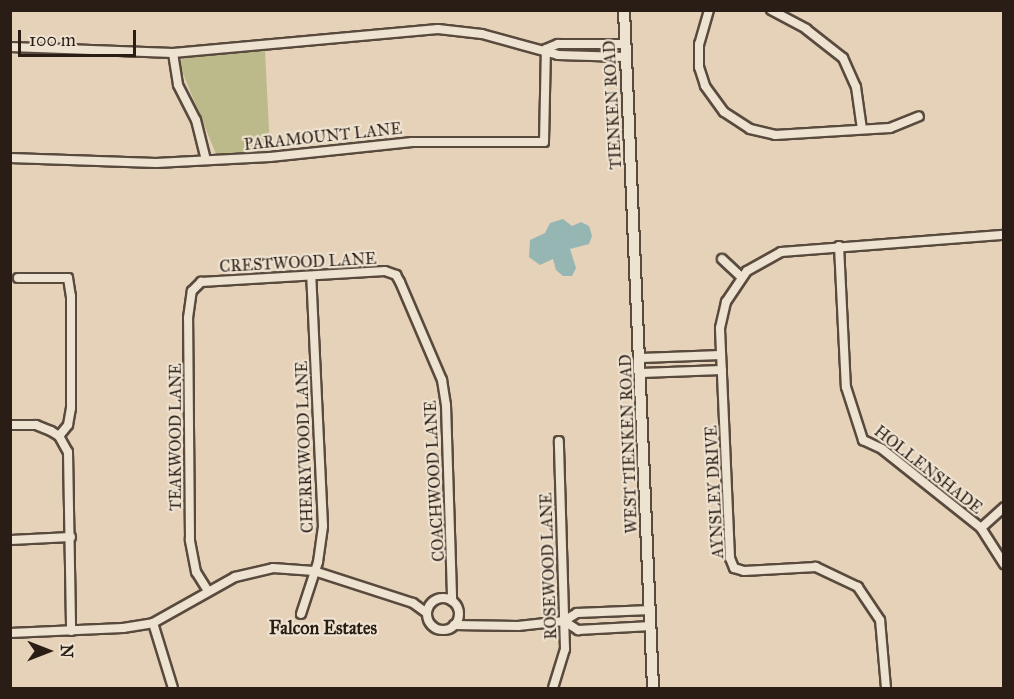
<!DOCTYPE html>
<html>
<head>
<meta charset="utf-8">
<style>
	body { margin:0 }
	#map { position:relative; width:1014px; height:699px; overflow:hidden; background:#e5d2b8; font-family:"IM FELL Great Primer",serif }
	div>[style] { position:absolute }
	.green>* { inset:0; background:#bcba8a }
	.water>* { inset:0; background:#96b6b4 }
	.roads { filter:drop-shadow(2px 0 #594a3e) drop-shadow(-2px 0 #594a3e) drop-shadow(0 2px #594a3e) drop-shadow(0 -2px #594a3e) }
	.street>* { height:8px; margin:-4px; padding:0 4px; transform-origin:4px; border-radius:4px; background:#eee2d1 }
	.street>.ring { margin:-4px; padding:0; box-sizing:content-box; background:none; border:8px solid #eee2d1; border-radius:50% }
	.secondary>* { height:10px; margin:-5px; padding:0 5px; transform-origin:5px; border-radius:5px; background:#eee2d1 }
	span { translate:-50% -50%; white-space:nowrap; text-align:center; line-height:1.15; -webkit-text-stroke:4.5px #eee2d1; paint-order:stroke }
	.street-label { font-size:16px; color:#2a1d15 }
	.neighbourhood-label { font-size:18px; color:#2a1d15; font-weight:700 }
	.frame { position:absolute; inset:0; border:12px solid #2a1d15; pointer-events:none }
	.north { position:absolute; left:18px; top:621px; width:60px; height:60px; -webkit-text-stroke:4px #eee2d1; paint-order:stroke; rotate:90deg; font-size:16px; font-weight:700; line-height:24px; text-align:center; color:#2a1d15 }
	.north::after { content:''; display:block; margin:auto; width:21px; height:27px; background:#2a1d15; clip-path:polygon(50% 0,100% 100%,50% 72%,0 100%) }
	.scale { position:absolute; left:18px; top:30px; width:118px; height:27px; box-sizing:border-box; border:3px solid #2a1d15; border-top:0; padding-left:8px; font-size:18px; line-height:21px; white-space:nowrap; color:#2a1d15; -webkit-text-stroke:4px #eee2d1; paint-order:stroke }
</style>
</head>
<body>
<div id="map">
	<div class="green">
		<div style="clip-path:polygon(265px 51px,270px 150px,216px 154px,179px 64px,183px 58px)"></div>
	</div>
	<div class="water">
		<div style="clip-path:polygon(563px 219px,572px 226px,581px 222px,589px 226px,592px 236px,589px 244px,570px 249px,576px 268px,572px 276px,563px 276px,556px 270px,553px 259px,540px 265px,529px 257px,530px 240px,545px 233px,550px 223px)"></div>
	</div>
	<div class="roads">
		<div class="street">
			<div style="left:709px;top:10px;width:35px;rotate:106deg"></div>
			<div style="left:699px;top:44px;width:23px;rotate:90deg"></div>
			<div style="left:699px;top:67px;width:20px;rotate:72deg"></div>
			<div style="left:705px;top:86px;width:32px;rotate:54deg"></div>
			<div style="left:724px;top:112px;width:31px;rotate:33deg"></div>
			<div style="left:750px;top:129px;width:26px;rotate:13deg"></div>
			<div style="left:775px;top:135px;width:115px;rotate:-3.5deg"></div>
			<div style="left:890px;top:128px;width:31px;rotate:-22deg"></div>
			<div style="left:771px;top:10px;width:40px;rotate:28deg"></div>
			<div style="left:806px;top:29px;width:47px;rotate:38.1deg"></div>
			<div style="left:843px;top:58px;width:32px;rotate:66deg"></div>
			<div style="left:856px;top:87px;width:42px;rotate:81.9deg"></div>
			<div style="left:10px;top:47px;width:163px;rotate:2.1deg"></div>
			<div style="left:173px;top:53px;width:266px;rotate:-5.2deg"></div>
			<div style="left:438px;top:29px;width:44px;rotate:6.5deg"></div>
			<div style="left:482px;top:34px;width:79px;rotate:15.4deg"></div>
			<div style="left:558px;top:55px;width:67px;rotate:1.7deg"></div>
			<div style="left:546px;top:49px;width:13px;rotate:-23deg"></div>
			<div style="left:558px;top:44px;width:67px"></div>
			<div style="left:173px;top:53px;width:32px;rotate:81deg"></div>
			<div style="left:178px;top:85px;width:39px;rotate:63deg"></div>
			<div style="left:196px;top:120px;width:41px;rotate:76deg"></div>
			<div style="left:10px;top:158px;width:146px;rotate:2deg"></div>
			<div style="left:156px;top:163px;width:114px;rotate:-3deg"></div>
			<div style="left:270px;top:157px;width:143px;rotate:-6deg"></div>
			<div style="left:412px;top:142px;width:132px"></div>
			<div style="left:544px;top:142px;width:93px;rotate:-88.8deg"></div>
			<div style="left:839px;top:246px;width:141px;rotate:87.2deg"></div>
			<div style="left:846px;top:387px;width:56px;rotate:72.2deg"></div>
			<div style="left:863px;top:440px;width:21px;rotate:25deg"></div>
			<div style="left:882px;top:449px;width:127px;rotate:38.6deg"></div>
			<div style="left:981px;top:528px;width:43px;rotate:57.4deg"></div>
			<div style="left:722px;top:259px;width:26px;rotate:43deg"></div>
			<div style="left:18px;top:278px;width:50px"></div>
			<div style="left:68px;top:278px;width:18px;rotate:81deg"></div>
			<div style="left:71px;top:296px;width:112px;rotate:90deg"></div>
			<div style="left:71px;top:408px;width:17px;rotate:100deg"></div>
			<div style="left:68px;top:425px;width:14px;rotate:129deg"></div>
			<div style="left:641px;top:358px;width:80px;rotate:-2.1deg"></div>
			<div style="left:641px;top:373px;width:81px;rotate:-2.1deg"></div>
			<div style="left:10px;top:425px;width:26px"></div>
			<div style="left:36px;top:425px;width:16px;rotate:22deg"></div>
			<div style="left:51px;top:431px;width:9px;rotate:32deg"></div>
			<div style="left:59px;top:436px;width:18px;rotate:61deg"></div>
			<div style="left:68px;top:452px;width:179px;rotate:89deg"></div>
			<div style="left:981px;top:528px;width:31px;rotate:-42deg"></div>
			<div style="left:10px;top:540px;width:61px;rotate:-2.8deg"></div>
			<div style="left:208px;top:591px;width:22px;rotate:-122deg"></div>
			<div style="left:196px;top:572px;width:33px;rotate:-101deg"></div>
			<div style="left:190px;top:540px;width:222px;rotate:-90.5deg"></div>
			<div style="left:188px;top:318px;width:27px;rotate:-82deg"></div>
			<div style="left:192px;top:291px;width:13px;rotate:-45deg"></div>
			<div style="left:201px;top:282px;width:184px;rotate:-3.4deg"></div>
			<div style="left:385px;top:271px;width:12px;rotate:20deg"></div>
			<div style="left:396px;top:275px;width:8px;rotate:60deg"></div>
			<div style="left:400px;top:282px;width:107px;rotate:66.8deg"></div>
			<div style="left:442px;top:380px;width:25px;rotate:81deg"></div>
			<div style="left:446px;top:405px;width:196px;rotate:88.2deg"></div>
			<div class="ring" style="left:427px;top:598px;width:24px;height:24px"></div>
			<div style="left:301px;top:614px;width:55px;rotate:-71.9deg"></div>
			<div style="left:318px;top:562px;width:36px;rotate:-82deg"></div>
			<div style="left:323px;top:526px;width:250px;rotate:-92.7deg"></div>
			<div style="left:564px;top:621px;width:17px;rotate:33deg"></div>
			<div style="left:578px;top:630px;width:73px;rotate:-3.1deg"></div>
			<div style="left:153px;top:623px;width:68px;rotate:72.9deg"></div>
			<div style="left:454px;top:625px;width:64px;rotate:0.9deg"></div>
			<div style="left:518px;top:626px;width:46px;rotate:-6.2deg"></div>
			<div style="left:564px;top:621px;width:15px;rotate:-32deg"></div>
			<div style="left:577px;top:613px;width:74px;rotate:-2.3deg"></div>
			<div style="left:10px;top:633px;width:113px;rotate:-2.5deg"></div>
			<div style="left:123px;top:628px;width:30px;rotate:-9deg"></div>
			<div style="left:153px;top:623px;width:94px;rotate:-29.3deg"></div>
			<div style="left:235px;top:577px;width:39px;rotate:-13deg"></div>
			<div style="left:273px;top:568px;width:41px;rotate:4.2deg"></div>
			<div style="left:314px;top:571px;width:104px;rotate:17.9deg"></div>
			<div style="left:413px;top:603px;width:17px;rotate:36deg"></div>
			<div style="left:553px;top:688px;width:41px;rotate:-72.9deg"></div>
			<div style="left:565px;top:649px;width:208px;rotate:-91.7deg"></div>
			<div style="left:886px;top:688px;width:68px;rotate:-95deg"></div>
			<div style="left:880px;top:620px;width:40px;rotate:-124deg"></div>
			<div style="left:858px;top:587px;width:47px;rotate:-154.5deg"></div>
			<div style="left:816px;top:567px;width:72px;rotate:176.8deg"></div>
			<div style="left:744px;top:571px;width:10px;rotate:-163deg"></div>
			<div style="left:734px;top:568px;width:11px;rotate:-112deg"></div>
			<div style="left:730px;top:558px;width:230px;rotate:-92.5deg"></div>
			<div style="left:720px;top:328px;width:27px;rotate:-77deg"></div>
			<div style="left:726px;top:302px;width:37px;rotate:-56deg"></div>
			<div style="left:747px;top:271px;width:39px;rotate:-29deg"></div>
			<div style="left:781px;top:252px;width:224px;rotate:-4.4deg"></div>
		</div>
		<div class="secondary">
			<div style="left:624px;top:10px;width:679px;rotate:87.55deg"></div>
		</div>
	</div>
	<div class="street-label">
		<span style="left:613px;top:105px;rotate:-93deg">TIENKEN ROAD</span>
		<span style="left:323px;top:137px;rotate:-6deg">PARAMOUNT LANE</span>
		<span style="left:298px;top:263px;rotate:-3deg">CRESTWOOD LANE</span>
		<span style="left:176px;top:437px;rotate:-90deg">TEAKWOOD LANE</span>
		<span style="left:629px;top:444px;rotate:-92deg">WEST TIENKEN ROAD</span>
		<span style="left:305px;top:447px;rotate:-92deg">CHERRYWOOD LANE</span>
		<span style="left:928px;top:470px;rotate:38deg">HOLLENSHADE</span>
		<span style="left:435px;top:481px;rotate:-93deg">COACHWOOD LANE</span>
		<span style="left:715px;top:492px;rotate:-93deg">AYNSLEY DRIVE</span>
		<span style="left:549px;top:566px;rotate:-92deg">ROSEWOOD LANE</span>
	</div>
	<div class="neighbourhood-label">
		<span style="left:323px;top:628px">Falcon Estates</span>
	</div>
	<div class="frame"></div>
	<div class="north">N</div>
	<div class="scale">100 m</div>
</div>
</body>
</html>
